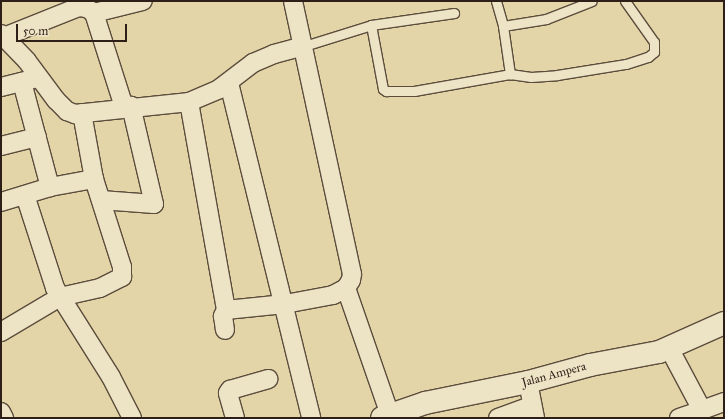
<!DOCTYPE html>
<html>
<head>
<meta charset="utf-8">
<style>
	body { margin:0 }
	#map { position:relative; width:725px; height:419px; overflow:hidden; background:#e3d5a7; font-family:"IM FELL Great Primer",serif }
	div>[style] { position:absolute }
	.roads { filter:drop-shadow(1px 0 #5b4c3c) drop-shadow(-1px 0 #5b4c3c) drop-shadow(0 1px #5b4c3c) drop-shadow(0 -1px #5b4c3c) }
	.service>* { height:9px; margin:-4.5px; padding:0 4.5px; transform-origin:4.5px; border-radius:4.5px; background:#ede4c6 }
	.minor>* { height:18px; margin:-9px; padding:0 9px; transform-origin:9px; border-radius:9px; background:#ede4c6 }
	.tertiary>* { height:22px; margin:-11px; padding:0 11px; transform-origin:11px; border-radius:11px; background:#ede4c6 }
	span { translate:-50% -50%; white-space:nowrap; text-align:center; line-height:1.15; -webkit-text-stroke:3.5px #ede4c6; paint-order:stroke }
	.street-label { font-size:12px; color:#2e1e18 }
	.frame { position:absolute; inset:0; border:2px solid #2e1e18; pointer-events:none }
	.scale { position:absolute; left:16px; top:24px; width:111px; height:18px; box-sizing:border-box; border:2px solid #2e1e18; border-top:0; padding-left:5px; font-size:12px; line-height:14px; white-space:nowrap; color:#2e1e18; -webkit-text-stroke:3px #ede4c6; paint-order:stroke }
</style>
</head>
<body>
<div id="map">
	<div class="roads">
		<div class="service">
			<div style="left:496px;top:1px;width:26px;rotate:74deg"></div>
			<div style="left:503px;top:26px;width:49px;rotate:81.7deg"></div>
			<div style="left:371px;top:25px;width:65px;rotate:79.4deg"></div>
			<div style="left:383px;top:89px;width:4px;rotate:34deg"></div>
			<div style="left:386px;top:91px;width:28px"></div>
			<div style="left:414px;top:91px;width:97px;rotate:-10deg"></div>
			<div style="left:510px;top:74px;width:21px;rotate:8deg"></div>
			<div style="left:531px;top:77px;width:26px;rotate:-4deg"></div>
			<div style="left:557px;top:75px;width:70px;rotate:-9.1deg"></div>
			<div style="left:626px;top:64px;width:23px;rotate:-18deg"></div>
			<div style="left:648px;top:57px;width:8px;rotate:-40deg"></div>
			<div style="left:654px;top:52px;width:10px;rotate:-90deg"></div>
			<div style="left:654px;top:42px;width:50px;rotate:-125.3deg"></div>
			<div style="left:503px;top:26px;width:44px;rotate:-9.2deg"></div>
			<div style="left:546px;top:19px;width:49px;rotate:-21.4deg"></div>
			<div style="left:301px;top:47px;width:73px;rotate:-17.4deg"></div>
			<div style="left:371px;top:25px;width:84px;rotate:-8.2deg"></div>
		</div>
		<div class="minor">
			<div style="left:94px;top:13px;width:50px;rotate:-13.8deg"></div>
			<div style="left:1px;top:34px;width:37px;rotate:46deg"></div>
			<div style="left:27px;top:61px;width:49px;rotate:53.4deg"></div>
			<div style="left:56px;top:100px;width:16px;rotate:45deg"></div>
			<div style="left:67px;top:111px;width:9px;rotate:21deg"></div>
			<div style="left:75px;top:114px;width:115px;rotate:-6deg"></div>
			<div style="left:189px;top:102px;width:33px;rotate:-23deg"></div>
			<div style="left:219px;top:89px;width:43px;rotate:-37.4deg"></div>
			<div style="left:253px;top:63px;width:23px;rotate:-23deg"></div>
			<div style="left:274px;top:54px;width:28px;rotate:-15deg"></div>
			<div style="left:1px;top:38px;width:84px;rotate:-21.7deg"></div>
			<div style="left:79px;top:7px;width:8px;rotate:7deg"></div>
			<div style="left:87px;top:8px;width:9px;rotate:36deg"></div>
			<div style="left:94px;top:13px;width:99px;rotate:72.3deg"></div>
			<div style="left:22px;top:82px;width:109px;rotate:75.1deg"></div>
			<div style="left:229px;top:83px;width:345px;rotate:76.2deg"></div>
			<div style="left:1px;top:87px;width:34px;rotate:-14deg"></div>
			<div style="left:189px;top:102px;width:211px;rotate:79.9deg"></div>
			<div style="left:226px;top:310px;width:7px;rotate:117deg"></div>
			<div style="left:223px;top:316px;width:14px;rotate:82deg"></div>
			<div style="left:1px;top:146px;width:37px;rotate:-14deg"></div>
			<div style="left:25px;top:195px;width:98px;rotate:72.1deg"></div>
			<div style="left:55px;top:288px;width:105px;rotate:57.8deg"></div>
			<div style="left:111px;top:377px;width:46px;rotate:62.9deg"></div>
			<div style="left:101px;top:200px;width:53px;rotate:4.3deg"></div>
			<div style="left:154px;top:204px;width:101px;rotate:-103.2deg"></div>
			<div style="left:1px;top:202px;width:51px;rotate:-17deg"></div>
			<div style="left:50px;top:187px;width:45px;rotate:-10.3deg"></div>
			<div style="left:346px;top:288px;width:134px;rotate:70.9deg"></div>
			<div style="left:226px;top:310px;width:59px;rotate:-5.8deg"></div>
			<div style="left:285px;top:304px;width:49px;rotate:-10.6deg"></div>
			<div style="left:333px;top:295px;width:15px;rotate:-28deg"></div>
			<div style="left:346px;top:288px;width:9px;rotate:-58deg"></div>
			<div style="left:351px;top:280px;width:6px;rotate:-81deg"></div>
			<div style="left:352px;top:274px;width:279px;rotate:-102.2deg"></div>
			<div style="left:1px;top:332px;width:69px;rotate:-30.7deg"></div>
			<div style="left:60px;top:297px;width:41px;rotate:-12.7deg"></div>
			<div style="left:100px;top:288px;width:25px;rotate:-27deg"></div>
			<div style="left:122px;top:277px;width:10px;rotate:-90deg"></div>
			<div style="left:122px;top:267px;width:92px;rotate:-107.7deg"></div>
			<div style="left:94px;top:179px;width:67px;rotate:-100.3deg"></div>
			<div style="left:669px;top:348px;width:70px;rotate:62deg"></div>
			<div style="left:702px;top:410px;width:23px;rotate:-20deg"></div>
			<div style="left:528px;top:382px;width:37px;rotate:79deg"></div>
			<div style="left:1px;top:412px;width:7px;rotate:63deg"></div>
			<div style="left:235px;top:418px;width:26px;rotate:-106deg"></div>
			<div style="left:228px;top:393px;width:4px;rotate:-56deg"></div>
			<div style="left:230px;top:390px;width:40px;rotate:-16deg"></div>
			<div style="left:498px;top:418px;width:35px;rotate:-20deg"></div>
			<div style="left:679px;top:418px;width:24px;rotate:-19deg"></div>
		</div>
		<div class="tertiary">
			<div style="left:382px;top:418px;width:46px;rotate:-19.2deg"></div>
			<div style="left:425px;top:403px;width:105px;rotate:-11.5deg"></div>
			<div style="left:528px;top:382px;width:64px;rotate:-15.3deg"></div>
			<div style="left:590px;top:365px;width:70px;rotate:-10.7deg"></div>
			<div style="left:659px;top:352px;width:71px;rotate:-24deg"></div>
		</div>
	</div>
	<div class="street-label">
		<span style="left:554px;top:375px;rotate:-15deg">Jalan Ampera</span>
	</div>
	<div class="frame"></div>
	<div class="scale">50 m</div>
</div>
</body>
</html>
